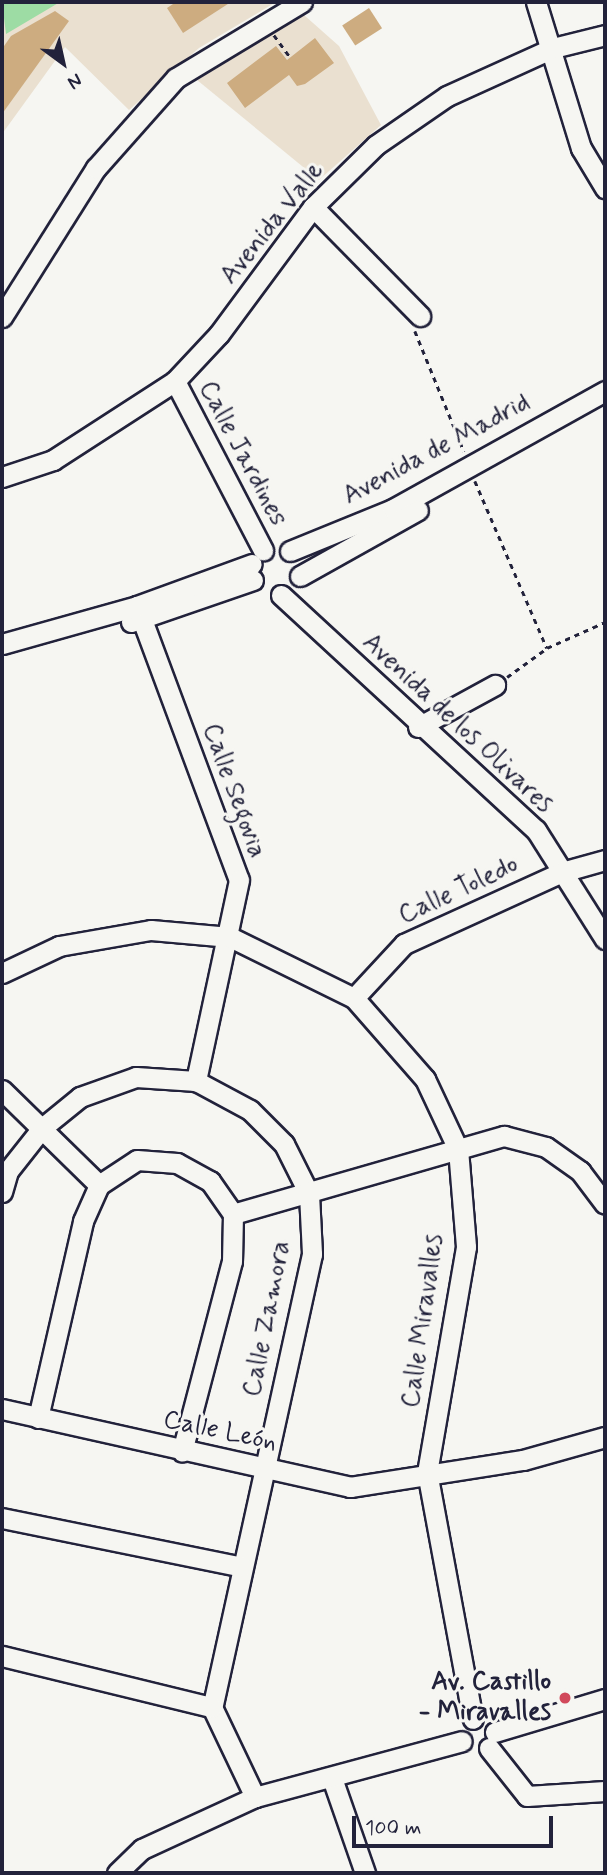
<!DOCTYPE html>
<html>
<head>
<meta charset="utf-8">
<style>
	body { margin:0 }
	#map { position:relative; width:607px; height:1875px; overflow:hidden; background:#f6f6f2; font-family:Mynerve,sans-serif }
	div>[style] { position:absolute }
	.built>* { inset:0; background:#eae0d0 }
	.green>* { inset:0; background:#9ddca4 }
	.building>* { inset:0; background:#cdac80; transform-origin:0 0 }
	.path>* { height:2.5px; margin-top:-1.25px; transform-origin:0; background:repeating-linear-gradient(90deg,#22223b 0 5px,transparent 0 10px) }
	.roads { filter:drop-shadow(2px 0 #22223b) drop-shadow(-2px 0 #22223b) drop-shadow(0 2px #22223b) drop-shadow(0 -2px #22223b) }
	.minor>* { height:19px; margin:-9.5px; padding:0 9.5px; transform-origin:9.5px; border-radius:9.5px; background:#f6f6f2 }
	.dots>* { width:19px; height:19px; translate:-50% -50%; box-sizing:border-box; border:4px solid #f6f6f2; border-radius:50% }
	span { translate:-50% -50%; white-space:nowrap; text-align:center; line-height:1.15; -webkit-text-stroke:6px #f6f6f2; paint-order:stroke }
	.street-label { font-size:26px; color:#22223b }
	.poi-label { font-size:26px; color:#22223b; font-weight:700 }
	.right { translate:-100% -50%; text-align:right }
	.frame { position:absolute; inset:0; border:4px solid #22223b; pointer-events:none }
	.north { position:absolute; left:28px; top:28px; width:70px; height:70px; -webkit-text-stroke:5px #f6f6f2; paint-order:stroke; rotate:147deg; font-size:19px; font-weight:700; line-height:28px; text-align:center; color:#22223b }
	.north::after { content:''; display:block; margin:auto; width:24px; height:32px; background:#22223b; clip-path:polygon(50% 0,100% 100%,50% 72%,0 100%) }
	.scale { position:absolute; left:352px; top:1816px; width:201px; height:32px; box-sizing:border-box; border:4px solid #22223b; border-top:0; padding-left:9px; font-size:21px; line-height:24px; white-space:nowrap; color:#22223b; -webkit-text-stroke:5px #f6f6f2; paint-order:stroke }
</style>
</head>
<body>
<div id="map">
	<div class="built">
		<div style="clip-path:polygon(2px 2px,276px 2px,199px 48px,129px 110px,65px 47px,2px 134px)"></div>
		<div style="clip-path:polygon(304px 15px,339px 46px,381px 125px,319px 180px,197px 80px)"></div>
	</div>
	<div class="green">
		<div style="clip-path:polygon(2px 2px,60px 2px,6px 34px)"></div>
	</div>
	<div class="building">
		<div style="clip-path:polygon(176px 2px,231px 2px,183px 33px,167px 8px)"></div>
		<div style="left:369px;top:8px;width:24px;height:32px;rotate:57deg"></div>
		<div style="clip-path:polygon(55px 11px,69px 21px,2px 114px,2px 49px,11px 36px)"></div>
		<div style="clip-path:polygon(315px 38px,334px 63px,305px 84px,297px 86px,289px 75px,245px 108px,227px 83px,276px 46px,287px 60px)"></div>
	</div>
	<div class="path">
		<div style="left:274px;top:35px;width:27px;rotate:54deg"></div>
		<div style="left:415px;top:331px;width:130px;rotate:67.8deg"></div>
		<div style="left:475px;top:481px;width:182px;rotate:66.7deg"></div>
		<div style="left:507px;top:677px;width:49px;rotate:-35.9deg"></div>
		<div style="left:547px;top:648px;width:64px;rotate:-24.1deg"></div>
	</div>
	<div class="roads">
		<div class="minor">
			<div style="left:536px;top:2px;width:153px;rotate:72.9deg"></div>
			<div style="left:581px;top:148px;width:47px;rotate:59deg"></div>
			<div style="left:313px;top:207px;width:153px;rotate:45.5deg"></div>
			<div style="left:2px;top:317px;width:176px;rotate:-57.8deg"></div>
			<div style="left:96px;top:168px;width:120px;rotate:-48.4deg"></div>
			<div style="left:176px;top:78px;width:147px;rotate:-31.1deg"></div>
			<div style="left:175px;top:381px;width:191px;rotate:62.5deg"></div>
			<div style="left:2px;top:477px;width:54px;rotate:-18.4deg"></div>
			<div style="left:53px;top:460px;width:145px;rotate:-32.9deg"></div>
			<div style="left:175px;top:381px;width:64px;rotate:-46.9deg"></div>
			<div style="left:219px;top:334px;width:158px;rotate:-53.5deg"></div>
			<div style="left:313px;top:207px;width:88px;rotate:-44.5deg"></div>
			<div style="left:376px;top:145px;width:86px;rotate:-34.6deg"></div>
			<div style="left:447px;top:96px;width:116px;rotate:-24.4deg"></div>
			<div style="left:553px;top:48px;width:54px;rotate:-14deg"></div>
			<div style="left:290px;top:551px;width:111px;rotate:-22.2deg"></div>
			<div style="left:393px;top:509px;width:243px;rotate:-29.1deg"></div>
			<div style="left:300px;top:576px;width:135px;rotate:-29.2deg"></div>
			<div style="left:281px;top:595px;width:347px;rotate:42.7deg"></div>
			<div style="left:536px;top:830px;width:129px;rotate:57.7deg"></div>
			<div style="left:137px;top:606px;width:292px;rotate:69.6deg"></div>
			<div style="left:239px;top:880px;width:206px;rotate:102.1deg"></div>
			<div style="left:131px;top:622px;width:129px;rotate:-19deg"></div>
			<div style="left:2px;top:644px;width:140px;rotate:-15.7deg"></div>
			<div style="left:137px;top:606px;width:122px;rotate:-20.1deg"></div>
			<div style="left:418px;top:727px;width:88px;rotate:-28.6deg"></div>
			<div style="left:2px;top:973px;width:63px;rotate:-25.3deg"></div>
			<div style="left:59px;top:946px;width:93px;rotate:-9.9deg"></div>
			<div style="left:151px;top:930px;width:79px;rotate:5.1deg"></div>
			<div style="left:230px;top:937px;width:138px;rotate:26.2deg"></div>
			<div style="left:354px;top:998px;width:108px;rotate:48.8deg"></div>
			<div style="left:425px;top:1079px;width:77px;rotate:64.8deg"></div>
			<div style="left:458px;top:1149px;width:98px;rotate:85.3deg"></div>
			<div style="left:466px;top:1247px;width:228px;rotate:99.8deg"></div>
			<div style="left:427px;top:1472px;width:251px;rotate:79.5deg"></div>
			<div style="left:354px;top:998px;width:74px;rotate:-47.2deg"></div>
			<div style="left:404px;top:944px;width:174px;rotate:-24.5deg"></div>
			<div style="left:562px;top:872px;width:45px;rotate:-15.6deg"></div>
			<div style="left:2px;top:1090px;width:136px;rotate:44.4deg"></div>
			<div style="left:2px;top:1192px;width:22px;rotate:-74deg"></div>
			<div style="left:8px;top:1171px;width:55px;rotate:-51.7deg"></div>
			<div style="left:42px;top:1128px;width:49px;rotate:-39.2deg"></div>
			<div style="left:80px;top:1097px;width:59px;rotate:-19.7deg"></div>
			<div style="left:136px;top:1077px;width:60px;rotate:3.8deg"></div>
			<div style="left:196px;top:1081px;width:61px;rotate:28.2deg"></div>
			<div style="left:250px;top:1110px;width:48px;rotate:45deg"></div>
			<div style="left:284px;top:1144px;width:56px;rotate:63.4deg"></div>
			<div style="left:309px;top:1194px;width:60px;rotate:87.1deg"></div>
			<div style="left:312px;top:1254px;width:464px;rotate:102.4deg"></div>
			<div style="left:212px;top:1707px;width:100px;rotate:64.5deg"></div>
			<div style="left:233px;top:1214px;width:282px;rotate:-16.1deg"></div>
			<div style="left:504px;top:1136px;width:43px;rotate:14.7deg"></div>
			<div style="left:546px;top:1147px;width:42px;rotate:35.2deg"></div>
			<div style="left:580px;top:1171px;width:41px;rotate:52.9deg"></div>
			<div style="left:2px;top:1409px;width:357px;rotate:12.6deg"></div>
			<div style="left:350px;top:1487px;width:175px;rotate:-8.9deg"></div>
			<div style="left:523px;top:1460px;width:85px;rotate:-15.7deg"></div>
			<div style="left:38px;top:1418px;width:202px;rotate:-77.1deg"></div>
			<div style="left:83px;top:1221px;width:39px;rotate:-66deg"></div>
			<div style="left:99px;top:1185px;width:45px;rotate:-33.3deg"></div>
			<div style="left:137px;top:1160px;width:40px;rotate:4.3deg"></div>
			<div style="left:177px;top:1163px;width:38px;rotate:29deg"></div>
			<div style="left:210px;top:1181px;width:40px;rotate:55.1deg"></div>
			<div style="left:233px;top:1214px;width:47px;rotate:91.2deg"></div>
			<div style="left:232px;top:1261px;width:197px;rotate:104.7deg"></div>
			<div style="left:2px;top:1518px;width:245px;rotate:11.5deg"></div>
			<div style="left:2px;top:1656px;width:216px;rotate:13.7deg"></div>
			<div style="left:495px;top:1732px;width:115px;rotate:-16.7deg"></div>
			<div style="left:489px;top:1748px;width:61px;rotate:51.6deg"></div>
			<div style="left:527px;top:1796px;width:78px;rotate:-3.7deg"></div>
			<div style="left:332px;top:1778px;width:101px;rotate:70.8deg"></div>
			<div style="left:117px;top:1873px;width:35px;rotate:-44deg"></div>
			<div style="left:142px;top:1849px;width:124px;rotate:-24.7deg"></div>
			<div style="left:255px;top:1797px;width:214px;rotate:-15.1deg"></div>
		</div>
	</div>
	<div class="dots">
		<div style="left:565px;top:1698px;background:#d1495b"></div>
	</div>
	<div class="street-label">
		<span style="left:273px;top:224px;rotate:-51deg">Avenida Valle</span>
		<span style="left:437px;top:450px;rotate:-28deg">Avenida de Madrid</span>
		<span style="left:242px;top:454px;rotate:62deg">Calle Jardines</span>
		<span style="left:457px;top:724px;rotate:43deg">Avenida de los Olivares</span>
		<span style="left:233px;top:791px;rotate:70deg">Calle Segovia</span>
		<span style="left:459px;top:891px;rotate:-25deg">Calle Toledo</span>
		<span style="left:268px;top:1319px;rotate:-79deg">Calle Zamora</span>
		<span style="left:424px;top:1321px;rotate:-82deg">Calle Miravalles</span>
		<span style="left:220px;top:1432px;rotate:12deg">Calle León</span>
	</div>
	<div class="poi-label">
		<span class="right" style="left:551px;top:1698px">Av. Castillo<br>- Miravalles</span>
	</div>
	<div class="frame"></div>
	<div class="north">N</div>
	<div class="scale">100 m</div>
</div>
</body>
</html>
